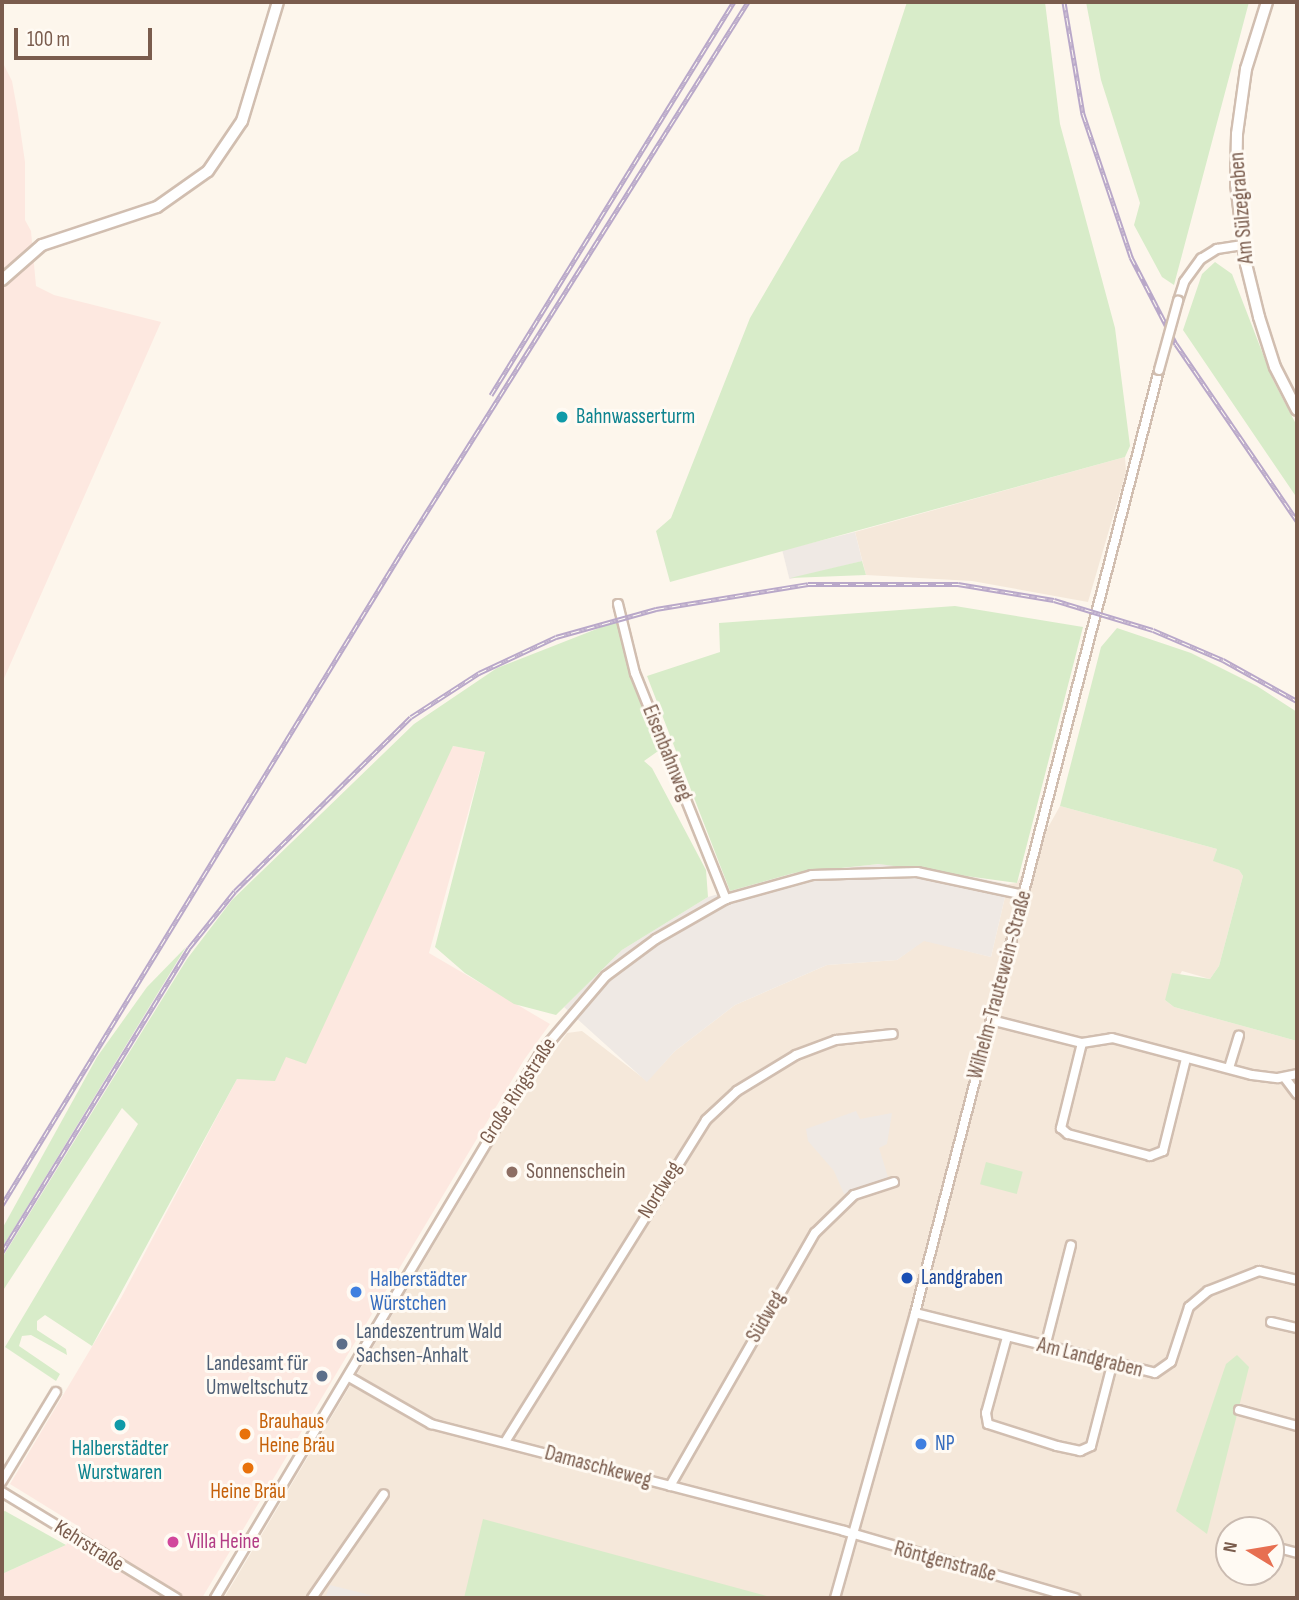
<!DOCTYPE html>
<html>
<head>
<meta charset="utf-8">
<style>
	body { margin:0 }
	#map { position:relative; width:1299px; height:1600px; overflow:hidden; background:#fdf6ec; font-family:"Sofia Sans Condensed",sans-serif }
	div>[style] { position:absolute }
	.residential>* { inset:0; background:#f5e8da }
	.commercial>* { inset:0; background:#fde8e0 }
	.industrial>* { inset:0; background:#efe9e4; transform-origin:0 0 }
	.green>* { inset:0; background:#d8ecc9; transform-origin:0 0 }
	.roads { filter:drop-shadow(2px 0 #d1beb0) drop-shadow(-2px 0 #d1beb0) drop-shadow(0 2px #d1beb0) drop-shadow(0 -2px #d1beb0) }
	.minor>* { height:8px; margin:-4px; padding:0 4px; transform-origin:4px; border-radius:4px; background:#fff }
	.tertiary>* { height:10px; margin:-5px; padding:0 5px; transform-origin:5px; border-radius:5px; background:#fff }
	.rail>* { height:5px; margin-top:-2.5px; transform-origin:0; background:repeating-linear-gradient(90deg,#fffaf3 0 8px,#b9a8c9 0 16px); box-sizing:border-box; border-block:2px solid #b9a8c9 }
	.bridges { filter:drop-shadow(2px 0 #d1beb0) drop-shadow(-2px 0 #d1beb0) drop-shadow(0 2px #d1beb0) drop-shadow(0 -2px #d1beb0) }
	.minor-bridge>* { height:8px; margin:-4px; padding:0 4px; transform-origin:4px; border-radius:4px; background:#fff }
	.dots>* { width:19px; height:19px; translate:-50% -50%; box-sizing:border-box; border:4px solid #fffaf3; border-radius:50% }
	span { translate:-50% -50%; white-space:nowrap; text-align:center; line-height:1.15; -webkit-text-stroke:6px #fffaf3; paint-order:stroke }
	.street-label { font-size:21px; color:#7a5c4d }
	.culture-label { font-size:21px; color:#0d838f }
	.left { translate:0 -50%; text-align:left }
	.education-label { font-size:21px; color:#785e54 }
	.transit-label { font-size:21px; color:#164399 }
	.shop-label { font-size:21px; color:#366cbe }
	.service-label { font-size:21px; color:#4e5e75 }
	.right { translate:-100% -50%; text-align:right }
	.food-label { font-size:21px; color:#c56008 }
	.hotel-label { font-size:21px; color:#b23c85 }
	.frame { position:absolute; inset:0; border:4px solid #7a5c4d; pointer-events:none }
	.north { position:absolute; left:1215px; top:1516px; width:70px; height:70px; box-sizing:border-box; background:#fffaf3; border:2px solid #cabbb1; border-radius:50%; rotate:281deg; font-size:19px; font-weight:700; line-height:28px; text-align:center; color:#7a5c4d }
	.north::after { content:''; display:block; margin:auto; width:24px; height:32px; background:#e76f51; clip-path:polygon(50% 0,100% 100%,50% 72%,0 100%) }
	.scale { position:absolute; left:14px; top:28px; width:138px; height:32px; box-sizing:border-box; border:4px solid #7a5c4d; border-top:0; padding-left:9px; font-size:21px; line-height:24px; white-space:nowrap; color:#7a5c4d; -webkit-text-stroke:5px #fffaf3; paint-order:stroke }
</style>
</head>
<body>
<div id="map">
	<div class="residential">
		<div style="clip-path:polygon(1125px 457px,1126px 472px,1088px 602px,972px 581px,866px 575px,855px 532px)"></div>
		<div style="clip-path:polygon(evenodd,1060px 806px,1217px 849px,1214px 861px,1239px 870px,1243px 876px,1219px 966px,1210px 979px,1182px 971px,1165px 1000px,1174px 1007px,1297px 1041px,1297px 1598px,224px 1598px,514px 1110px,567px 1033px,582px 1031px,647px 1081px,675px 1051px,735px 1005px,827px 965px,897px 960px,924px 940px,991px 957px,1008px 884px,1017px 883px,1060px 806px,1229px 1530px,1271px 1530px,1271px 1572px,1229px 1572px,1229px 1530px)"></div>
	</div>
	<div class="commercial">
		<div style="clip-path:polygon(2px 61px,12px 81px,18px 114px,25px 162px,25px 220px,31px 231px,36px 286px,54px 295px,161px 322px,2px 683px)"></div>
		<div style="clip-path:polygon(453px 746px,485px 752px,429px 953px,550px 1024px,524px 1060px,202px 1598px,2px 1598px,2px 1574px,66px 1545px,78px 1526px,10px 1484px,121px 1298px,237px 1079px)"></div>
	</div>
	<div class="industrial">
		<div style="left:855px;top:532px;width:30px;height:75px;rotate:76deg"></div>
		<div style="clip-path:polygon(880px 864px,928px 868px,1008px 884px,991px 957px,924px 941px,897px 960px,827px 965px,735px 1005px,675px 1051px,647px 1082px,564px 1007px,622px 950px,708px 897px,794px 873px)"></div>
		<div style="clip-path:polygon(856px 1111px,860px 1119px,892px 1113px,887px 1144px,879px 1148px,889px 1180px,844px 1194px,834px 1171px,808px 1141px,806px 1129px)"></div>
		<div style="clip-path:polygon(330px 1585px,382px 1598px,325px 1598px)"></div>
	</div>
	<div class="green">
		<div style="clip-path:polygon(907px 2px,1045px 2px,1060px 124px,1115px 328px,1130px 446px,1125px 457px,670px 582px,656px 531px,671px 518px,750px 318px,841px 162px,858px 151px)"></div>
		<div style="clip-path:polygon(1086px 2px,1249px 2px,1174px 285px,1162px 277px,1134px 225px,1140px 203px,1101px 80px)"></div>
		<div style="clip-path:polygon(1215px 262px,1232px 274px,1273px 380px,1297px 426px,1297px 498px,1183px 330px,1202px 274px)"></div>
		<div style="clip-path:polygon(862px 561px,866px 575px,790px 578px)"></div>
		<div style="clip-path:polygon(955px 606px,1083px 627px,1017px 883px,879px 864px,794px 873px,730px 891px,647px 676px,720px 652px,719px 623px)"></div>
		<div style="clip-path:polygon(617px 621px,631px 674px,661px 749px,644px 761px,652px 768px,706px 870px,708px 897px,622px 950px,556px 1015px,514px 1004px,465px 973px,435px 947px,485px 752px,453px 746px,306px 1064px,286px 1057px,275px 1081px,237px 1079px,92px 1346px,45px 1315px,37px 1321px,37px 1330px,66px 1349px,67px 1355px,31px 1335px,22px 1336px,19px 1346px,60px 1374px,56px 1381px,5px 1347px,138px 1124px,122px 1108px,2px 1292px,2px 1258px,187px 959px,232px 900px,414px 724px,497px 668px)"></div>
		<div style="clip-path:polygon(1117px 628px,1191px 653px,1257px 686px,1297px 712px,1297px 1041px,1174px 1007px,1165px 1000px,1172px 973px,1210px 979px,1219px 966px,1243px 876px,1239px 870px,1213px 861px,1217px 849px,1060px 806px,1101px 647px)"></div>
		<div style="clip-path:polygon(186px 947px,2px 1248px,2px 1229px,97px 1057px,147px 987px)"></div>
		<div style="left:986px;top:1162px;width:38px;height:23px;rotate:15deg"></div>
		<div style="clip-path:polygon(1237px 1355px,1249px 1367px,1207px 1534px,1176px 1511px,1226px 1364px)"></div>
		<div style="clip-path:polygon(5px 1511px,66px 1545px,2px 1574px,2px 1512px)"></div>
		<div style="clip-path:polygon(483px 1519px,774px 1598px,464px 1598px)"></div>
	</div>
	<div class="roads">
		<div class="minor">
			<div style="left:1178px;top:301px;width:20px;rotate:-72deg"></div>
			<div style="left:1184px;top:282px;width:29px;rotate:-54deg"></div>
			<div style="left:1201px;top:259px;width:19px;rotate:-32deg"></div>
			<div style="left:1217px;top:249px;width:26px;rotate:-9deg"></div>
			<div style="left:618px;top:604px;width:71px;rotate:76.2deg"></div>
			<div style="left:635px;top:673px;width:244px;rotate:68.1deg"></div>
			<div style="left:991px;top:1020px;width:94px;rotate:14.2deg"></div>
			<div style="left:1082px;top:1043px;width:30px;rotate:-9deg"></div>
			<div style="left:1112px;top:1038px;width:145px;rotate:14.8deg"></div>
			<div style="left:1252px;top:1075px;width:26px;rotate:7deg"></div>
			<div style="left:1278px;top:1078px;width:19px;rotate:-12deg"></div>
			<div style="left:1082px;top:1043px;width:88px;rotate:103.9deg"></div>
			<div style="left:1061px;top:1128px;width:9px;rotate:41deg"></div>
			<div style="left:1068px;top:1134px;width:85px;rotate:15deg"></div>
			<div style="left:1150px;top:1156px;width:14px;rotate:-21deg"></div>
			<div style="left:1163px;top:1151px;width:95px;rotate:-76deg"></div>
			<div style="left:1229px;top:1068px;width:34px;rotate:-73deg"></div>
			<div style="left:1285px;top:1078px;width:20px;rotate:53deg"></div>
			<div style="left:915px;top:1313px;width:247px;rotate:14deg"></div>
			<div style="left:1155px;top:1373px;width:19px;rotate:-35deg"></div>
			<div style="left:1171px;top:1362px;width:58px;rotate:-71.9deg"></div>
			<div style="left:1189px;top:1307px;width:25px;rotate:-40deg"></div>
			<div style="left:1208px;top:1291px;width:55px;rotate:-21.4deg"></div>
			<div style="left:1259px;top:1271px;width:39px;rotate:13deg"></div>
			<div style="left:1271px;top:1322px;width:27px;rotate:13deg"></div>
			<div style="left:1007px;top:1337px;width:79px;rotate:105.4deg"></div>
			<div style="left:986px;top:1413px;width:11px;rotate:80deg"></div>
			<div style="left:988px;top:1424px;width:72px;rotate:17.7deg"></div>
			<div style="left:1057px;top:1446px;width:24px;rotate:12deg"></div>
			<div style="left:1080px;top:1451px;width:12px;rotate:-24deg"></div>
			<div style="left:1091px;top:1446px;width:84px;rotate:-75.5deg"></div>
			<div style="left:1045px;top:1347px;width:105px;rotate:-75.7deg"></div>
			<div style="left:349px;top:1377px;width:95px;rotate:29.8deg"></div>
			<div style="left:431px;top:1424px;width:427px;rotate:14.5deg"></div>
			<div style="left:844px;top:1531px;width:241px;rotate:16.2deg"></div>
			<div style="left:1239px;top:1410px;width:60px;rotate:15.4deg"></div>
			<div style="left:505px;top:1442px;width:380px;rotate:-58deg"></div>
			<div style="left:706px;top:1120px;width:42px;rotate:-43.1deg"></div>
			<div style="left:737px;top:1091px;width:69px;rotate:-31.4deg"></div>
			<div style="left:796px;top:1055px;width:43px;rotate:-20.6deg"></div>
			<div style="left:836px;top:1040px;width:57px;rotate:-6deg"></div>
			<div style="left:2px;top:1481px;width:104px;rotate:-58.8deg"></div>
			<div style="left:670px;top:1486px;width:292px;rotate:-60.2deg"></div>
			<div style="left:815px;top:1233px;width:54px;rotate:-44.3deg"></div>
			<div style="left:854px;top:1195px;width:42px;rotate:-18deg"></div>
			<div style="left:2px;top:1492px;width:204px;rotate:31.3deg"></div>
			<div style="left:1271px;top:1546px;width:27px;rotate:15deg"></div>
			<div style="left:215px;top:1598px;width:636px;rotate:-59.16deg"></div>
			<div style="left:541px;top:1052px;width:100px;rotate:-49.5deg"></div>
			<div style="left:606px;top:976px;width:62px;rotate:-36.5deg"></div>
			<div style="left:656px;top:939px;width:81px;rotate:-29.7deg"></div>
			<div style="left:726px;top:899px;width:89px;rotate:-15.6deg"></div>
			<div style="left:812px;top:875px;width:105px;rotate:-1.6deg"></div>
			<div style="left:917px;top:872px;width:109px;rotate:12.1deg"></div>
			<div style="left:312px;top:1598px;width:126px;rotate:-55.3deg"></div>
			<div style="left:835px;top:1598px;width:296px;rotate:-74.3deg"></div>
			<div style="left:915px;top:1313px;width:974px;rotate:-75.49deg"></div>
		</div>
		<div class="tertiary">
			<div style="left:1267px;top:2px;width:70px;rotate:107.4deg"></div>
			<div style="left:1246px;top:69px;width:66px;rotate:97.9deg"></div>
			<div style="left:1237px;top:134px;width:50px;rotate:91.1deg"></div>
			<div style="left:1236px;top:184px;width:81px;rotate:82.9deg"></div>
			<div style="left:1246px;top:264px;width:55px;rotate:76.2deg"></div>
			<div style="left:1259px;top:317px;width:52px;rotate:72.3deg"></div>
			<div style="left:1275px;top:367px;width:48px;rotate:62.9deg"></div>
			<div style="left:2px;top:280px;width:53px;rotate:-41.2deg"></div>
			<div style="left:42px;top:245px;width:121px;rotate:-18.3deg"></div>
			<div style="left:157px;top:207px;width:62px;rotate:-35.2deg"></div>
			<div style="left:208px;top:171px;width:60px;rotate:-55.8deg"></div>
			<div style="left:242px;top:121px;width:124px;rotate:-73.2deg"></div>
		</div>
	</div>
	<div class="rail">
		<div style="left:1064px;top:2px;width:114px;rotate:80.4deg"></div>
		<div style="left:1083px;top:114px;width:151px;rotate:71.4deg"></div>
		<div style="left:1131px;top:257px;width:98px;rotate:62.7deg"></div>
		<div style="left:1176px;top:344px;width:214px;rotate:55.6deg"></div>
		<div style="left:491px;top:395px;width:462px;rotate:-58.3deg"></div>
		<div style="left:2px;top:1205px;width:774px;rotate:-58.53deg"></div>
		<div style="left:406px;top:545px;width:642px;rotate:-57.8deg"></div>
		<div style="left:2px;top:1252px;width:357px;rotate:-58.4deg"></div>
		<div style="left:189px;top:948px;width:73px;rotate:-51.1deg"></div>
		<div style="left:235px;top:891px;width:247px;rotate:-44.7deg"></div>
		<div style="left:411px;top:717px;width:81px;rotate:-32.9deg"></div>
		<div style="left:479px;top:673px;width:85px;rotate:-25.1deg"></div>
		<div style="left:556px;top:637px;width:104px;rotate:-15.6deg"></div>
		<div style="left:656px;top:609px;width:154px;rotate:-9.3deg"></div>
		<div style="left:808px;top:584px;width:150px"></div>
		<div style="left:958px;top:584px;width:97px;rotate:9.5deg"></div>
		<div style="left:1054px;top:600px;width:103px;rotate:16.9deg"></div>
		<div style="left:1153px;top:630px;width:76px;rotate:23.2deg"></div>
		<div style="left:1223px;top:660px;width:85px;rotate:29deg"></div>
	</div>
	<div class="bridges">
		<div class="minor-bridge">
			<div style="left:1159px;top:370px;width:72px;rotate:-74.6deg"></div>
		</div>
	</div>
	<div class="dots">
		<div style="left:562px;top:417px;background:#0f9aa8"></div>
		<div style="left:512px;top:1172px;background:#8d6e63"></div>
		<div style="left:907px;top:1278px;background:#1a4fb4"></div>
		<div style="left:356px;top:1292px;background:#3f7fe0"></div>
		<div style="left:342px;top:1344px;background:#5c6f8a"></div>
		<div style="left:322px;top:1376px;background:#5c6f8a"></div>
		<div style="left:120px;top:1425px;background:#0f9aa8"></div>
		<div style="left:245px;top:1434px;background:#e8710a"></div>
		<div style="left:921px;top:1444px;background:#3f7fe0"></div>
		<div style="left:248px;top:1468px;background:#e8710a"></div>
		<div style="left:173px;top:1542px;background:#d1479c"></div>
	</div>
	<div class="street-label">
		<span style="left:1242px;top:208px;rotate:-95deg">Am Sülzegraben</span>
		<span style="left:667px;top:753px;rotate:68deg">Eisenbahnweg</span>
		<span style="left:1000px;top:985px;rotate:-75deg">Wilhelm-Trautewein-Straße</span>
		<span style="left:518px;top:1091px;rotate:-57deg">Große Ringstraße</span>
		<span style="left:660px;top:1190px;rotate:-58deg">Nordweg</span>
		<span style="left:766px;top:1317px;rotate:-60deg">Südweg</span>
		<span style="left:1090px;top:1358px;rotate:14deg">Am Landgraben</span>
		<span style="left:598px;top:1467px;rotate:15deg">Damaschkeweg</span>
		<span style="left:89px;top:1546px;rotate:32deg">Kehrstraße</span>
		<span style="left:945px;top:1562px;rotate:15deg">Röntgenstraße</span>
	</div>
	<div class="culture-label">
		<span class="left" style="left:576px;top:417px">Bahnwasserturm</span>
		<span style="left:120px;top:1461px">Halberstädter<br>Wurstwaren</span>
	</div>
	<div class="education-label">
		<span class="left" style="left:526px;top:1172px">Sonnenschein</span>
	</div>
	<div class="transit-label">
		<span class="left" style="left:921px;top:1278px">Landgraben</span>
	</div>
	<div class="shop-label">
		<span class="left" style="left:370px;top:1292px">Halberstädter<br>Würstchen</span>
		<span class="left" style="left:935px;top:1444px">NP</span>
	</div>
	<div class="service-label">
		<span class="left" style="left:356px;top:1344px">Landeszentrum Wald<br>Sachsen-Anhalt</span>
		<span class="right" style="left:308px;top:1376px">Landesamt für<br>Umweltschutz</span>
	</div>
	<div class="food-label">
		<span class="left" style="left:259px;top:1434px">Brauhaus<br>Heine Bräu</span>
		<span style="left:248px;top:1492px">Heine Bräu</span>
	</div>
	<div class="hotel-label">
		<span class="left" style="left:187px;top:1542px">Villa Heine</span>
	</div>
	<div class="frame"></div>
	<div class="north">N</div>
	<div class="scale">100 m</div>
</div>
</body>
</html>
